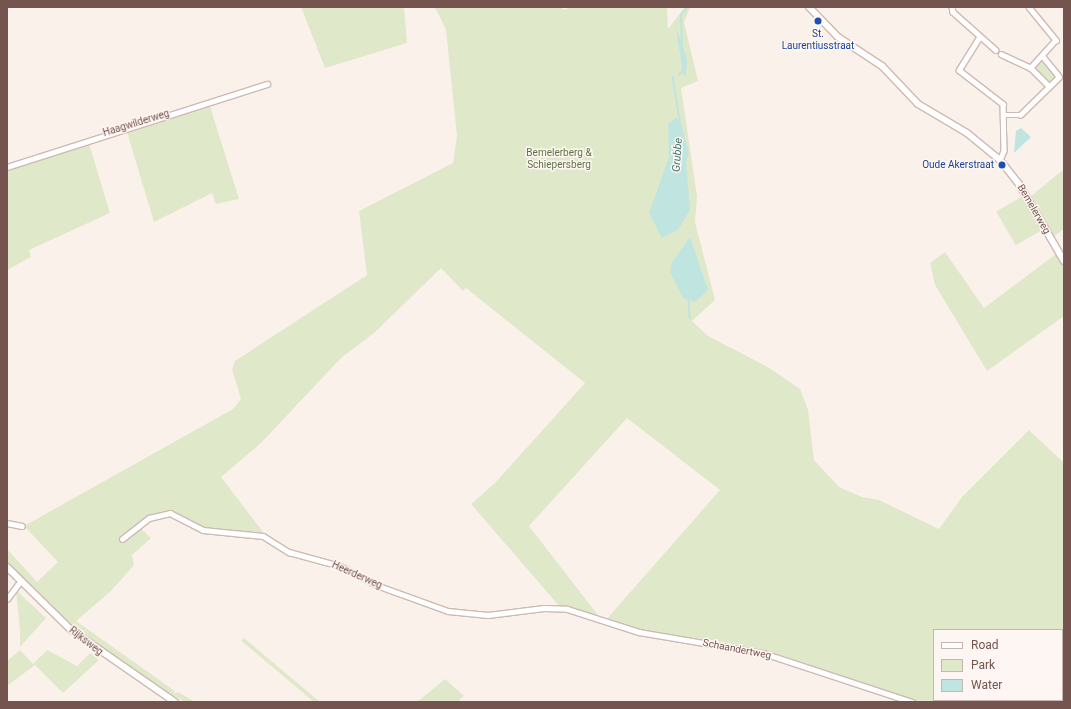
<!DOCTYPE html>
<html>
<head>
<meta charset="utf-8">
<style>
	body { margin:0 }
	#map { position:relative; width:1071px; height:709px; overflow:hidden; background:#fbf1eb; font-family:Roboto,sans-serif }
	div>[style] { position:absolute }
	.green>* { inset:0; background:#dfe9ca; transform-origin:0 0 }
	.water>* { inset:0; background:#c0e4e0 }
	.stream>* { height:1.5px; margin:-0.75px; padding:0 0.75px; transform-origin:0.75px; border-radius:0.75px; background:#c0e4e0 }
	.roads { filter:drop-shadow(1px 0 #cfb9b3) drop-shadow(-1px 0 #cfb9b3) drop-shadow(0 1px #cfb9b3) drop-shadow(0 -1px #cfb9b3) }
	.street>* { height:4.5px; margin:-2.25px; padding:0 2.25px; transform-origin:2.25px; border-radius:2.25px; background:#fff }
	.secondary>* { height:6px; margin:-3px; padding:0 3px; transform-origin:3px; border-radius:3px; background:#fff }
	.dots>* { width:11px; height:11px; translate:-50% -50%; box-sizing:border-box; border:2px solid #fef6f2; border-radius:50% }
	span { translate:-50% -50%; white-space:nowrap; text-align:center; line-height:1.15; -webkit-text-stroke:3px #fef6f2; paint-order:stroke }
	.transit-label { font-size:10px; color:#164399 }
	.right { translate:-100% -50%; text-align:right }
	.street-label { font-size:10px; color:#75534f }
	.park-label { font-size:10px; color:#5f7445 }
	.water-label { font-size:11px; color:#437873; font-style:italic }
	.frame { position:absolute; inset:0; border:8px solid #75534f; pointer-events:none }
	.legend { position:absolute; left:933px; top:629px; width:130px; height:72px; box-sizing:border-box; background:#fef6f2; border:1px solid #c7b5b1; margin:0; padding:5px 7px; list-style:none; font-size:12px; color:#75534f }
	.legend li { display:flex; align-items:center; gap:8px; height:20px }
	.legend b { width:20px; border:1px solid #c7b5b1 }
</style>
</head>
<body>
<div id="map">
	<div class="green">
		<div style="clip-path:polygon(301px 7px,404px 7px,407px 43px,325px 68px)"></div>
		<div style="clip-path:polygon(431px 7px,561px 7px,564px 10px,570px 7px,667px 7px,668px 29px,685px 7px,690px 7px,684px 22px,698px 81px,681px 88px,697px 196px,695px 222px,715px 300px,692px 321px,708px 336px,768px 367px,800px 389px,808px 410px,814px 460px,839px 487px,862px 497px,879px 500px,939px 529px,962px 497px,1029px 430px,1064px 463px,1064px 702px,1033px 702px,1062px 700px,1062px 630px,934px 630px,934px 700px,960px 702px,918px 702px,772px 652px,718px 641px,652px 633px,605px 621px,720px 490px,627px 418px,529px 526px,601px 619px,560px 607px,471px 504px,495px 483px,585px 383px,466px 288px,463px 291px,441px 268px,374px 333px,341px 358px,261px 443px,221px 477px,263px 532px,261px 538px,197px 532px,170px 514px,151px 519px,139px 527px,151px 538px,132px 555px,134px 565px,111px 591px,76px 621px,175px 691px,173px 694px,178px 692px,195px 702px,185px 702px,110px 658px,21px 580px,7px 564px,7px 549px,37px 582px,58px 562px,24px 526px,233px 409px,241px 399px,232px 370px,235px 361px,367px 275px,359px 211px,453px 163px,457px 136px,446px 30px,436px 9px)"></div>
		<div style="clip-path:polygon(1043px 60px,1056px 76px,1050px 83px,1034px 69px)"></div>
		<div style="clip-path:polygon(209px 103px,239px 199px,216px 204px,212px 193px,154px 222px,126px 129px)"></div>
		<div style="clip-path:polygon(88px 140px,110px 213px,29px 250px,31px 257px,7px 270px,7px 169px)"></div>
		<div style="clip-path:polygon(1064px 169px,1064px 229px,1053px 237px,1030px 197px)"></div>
		<div style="left:1023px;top:196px;width:39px;height:31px;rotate:60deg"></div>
		<div style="clip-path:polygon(945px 252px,984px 308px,1056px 254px,1064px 266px,1064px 316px,987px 371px,935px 285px,930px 263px)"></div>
		<div style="clip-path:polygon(16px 590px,46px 618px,20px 647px,20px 631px)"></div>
		<div style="left:244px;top:638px;width:99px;height:4px;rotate:40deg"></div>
		<div style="clip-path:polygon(20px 650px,33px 664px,47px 650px,77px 666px,90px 653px,99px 660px,63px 693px,35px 665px,7px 686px,7px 661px)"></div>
		<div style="clip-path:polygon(445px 679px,464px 696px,457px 702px,417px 702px)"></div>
	</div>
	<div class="water">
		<div style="clip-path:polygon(676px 27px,687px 59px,686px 75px,683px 74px)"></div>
		<div style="clip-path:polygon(676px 118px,680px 120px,689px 153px,686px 162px,690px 210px,678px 230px,662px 238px,649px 213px,669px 157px,668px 124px)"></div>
		<div style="clip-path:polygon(1021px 128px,1031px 137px,1014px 153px,1016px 131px)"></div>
		<div style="clip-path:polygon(690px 237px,708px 290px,695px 302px,683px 298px,670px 272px,672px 262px)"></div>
	</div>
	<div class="stream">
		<div style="left:682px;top:45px;width:30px;rotate:-92deg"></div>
		<div style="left:681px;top:15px;width:10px;rotate:-53deg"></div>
		<div style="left:679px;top:75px;width:8px;rotate:-50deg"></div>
		<div style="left:673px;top:77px;width:44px;rotate:80.8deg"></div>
		<div style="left:689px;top:298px;width:20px;rotate:87deg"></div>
	</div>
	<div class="roads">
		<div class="street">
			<div style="left:952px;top:7px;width:5px;rotate:79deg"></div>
			<div style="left:953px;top:12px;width:57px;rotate:41.5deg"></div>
			<div style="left:1029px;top:7px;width:43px;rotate:50.7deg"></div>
			<div style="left:1056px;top:40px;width:38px;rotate:132deg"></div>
			<div style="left:980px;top:37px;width:39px;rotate:122deg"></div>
			<div style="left:959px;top:70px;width:56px;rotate:37.7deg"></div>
			<div style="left:1003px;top:104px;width:47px;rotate:88.8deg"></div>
			<div style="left:1004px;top:151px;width:10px;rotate:114deg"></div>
			<div style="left:1001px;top:54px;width:33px;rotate:25deg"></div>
			<div style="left:1031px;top:68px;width:25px;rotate:45deg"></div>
			<div style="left:1006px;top:115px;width:14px"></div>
			<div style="left:1020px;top:115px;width:54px;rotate:-44.3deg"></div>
			<div style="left:1059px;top:77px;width:27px;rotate:-129deg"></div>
			<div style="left:7px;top:167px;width:273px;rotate:-17.7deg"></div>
			<div style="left:7px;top:523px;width:15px;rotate:11deg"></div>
			<div style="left:122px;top:539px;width:34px;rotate:-38deg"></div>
			<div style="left:149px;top:518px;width:22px;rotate:-13deg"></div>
			<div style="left:170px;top:513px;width:37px;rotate:27deg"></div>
			<div style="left:203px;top:530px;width:60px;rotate:5.7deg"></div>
			<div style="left:263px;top:536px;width:31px;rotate:32deg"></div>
			<div style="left:289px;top:552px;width:53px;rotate:15.4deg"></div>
			<div style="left:340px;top:566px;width:44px;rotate:27.1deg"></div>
			<div style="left:379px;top:586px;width:73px;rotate:19.9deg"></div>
			<div style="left:448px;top:611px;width:40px;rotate:5.7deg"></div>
			<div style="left:488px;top:615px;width:56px;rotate:-7.1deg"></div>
			<div style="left:544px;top:608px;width:23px;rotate:2deg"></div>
			<div style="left:567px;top:609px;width:76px;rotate:17.7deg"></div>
			<div style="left:639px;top:632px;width:126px;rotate:9.6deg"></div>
			<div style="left:763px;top:653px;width:157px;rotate:18.2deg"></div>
			<div style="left:7px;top:599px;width:21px;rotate:-53deg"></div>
		</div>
		<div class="secondary">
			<div style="left:809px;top:7px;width:42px;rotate:46deg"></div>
			<div style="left:838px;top:37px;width:53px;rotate:33.4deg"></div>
			<div style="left:882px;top:66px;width:52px;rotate:46.5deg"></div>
			<div style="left:918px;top:104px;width:57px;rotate:30.6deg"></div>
			<div style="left:967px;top:133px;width:43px;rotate:39.3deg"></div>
			<div style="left:1000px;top:160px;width:31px;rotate:52deg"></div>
			<div style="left:1019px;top:184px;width:89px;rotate:59.7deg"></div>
			<div style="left:7px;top:567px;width:90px;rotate:44.5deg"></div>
			<div style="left:71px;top:630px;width:126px;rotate:34.7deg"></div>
		</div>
	</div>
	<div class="dots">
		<div style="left:818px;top:21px;background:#1a4fb4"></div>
		<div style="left:1002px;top:165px;background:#1a4fb4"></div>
	</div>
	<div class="transit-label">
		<span style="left:818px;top:39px">St.<br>Laurentiusstraat</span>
		<span class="right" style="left:994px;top:165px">Oude Akerstraat</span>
	</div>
	<div class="street-label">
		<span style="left:136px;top:123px;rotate:-17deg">Haagwilderweg</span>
		<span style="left:1034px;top:209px;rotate:60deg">Bemelerweg</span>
		<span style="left:357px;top:575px;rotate:24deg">Heerderweg</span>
		<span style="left:86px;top:641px;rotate:38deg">Rijksweg</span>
		<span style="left:737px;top:649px;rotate:11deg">Schaandertweg</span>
	</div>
	<div class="park-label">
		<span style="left:559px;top:158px">Bemelerberg &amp;<br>Schiepersberg</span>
	</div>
	<div class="water-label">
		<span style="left:678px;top:155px;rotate:-86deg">Grubbe</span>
	</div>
	<div class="frame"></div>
	<ul class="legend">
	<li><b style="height:5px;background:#fff"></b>Road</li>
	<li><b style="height:11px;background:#dfe9ca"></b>Park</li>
	<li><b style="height:11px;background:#c0e4e0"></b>Water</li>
	</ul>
</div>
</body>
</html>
